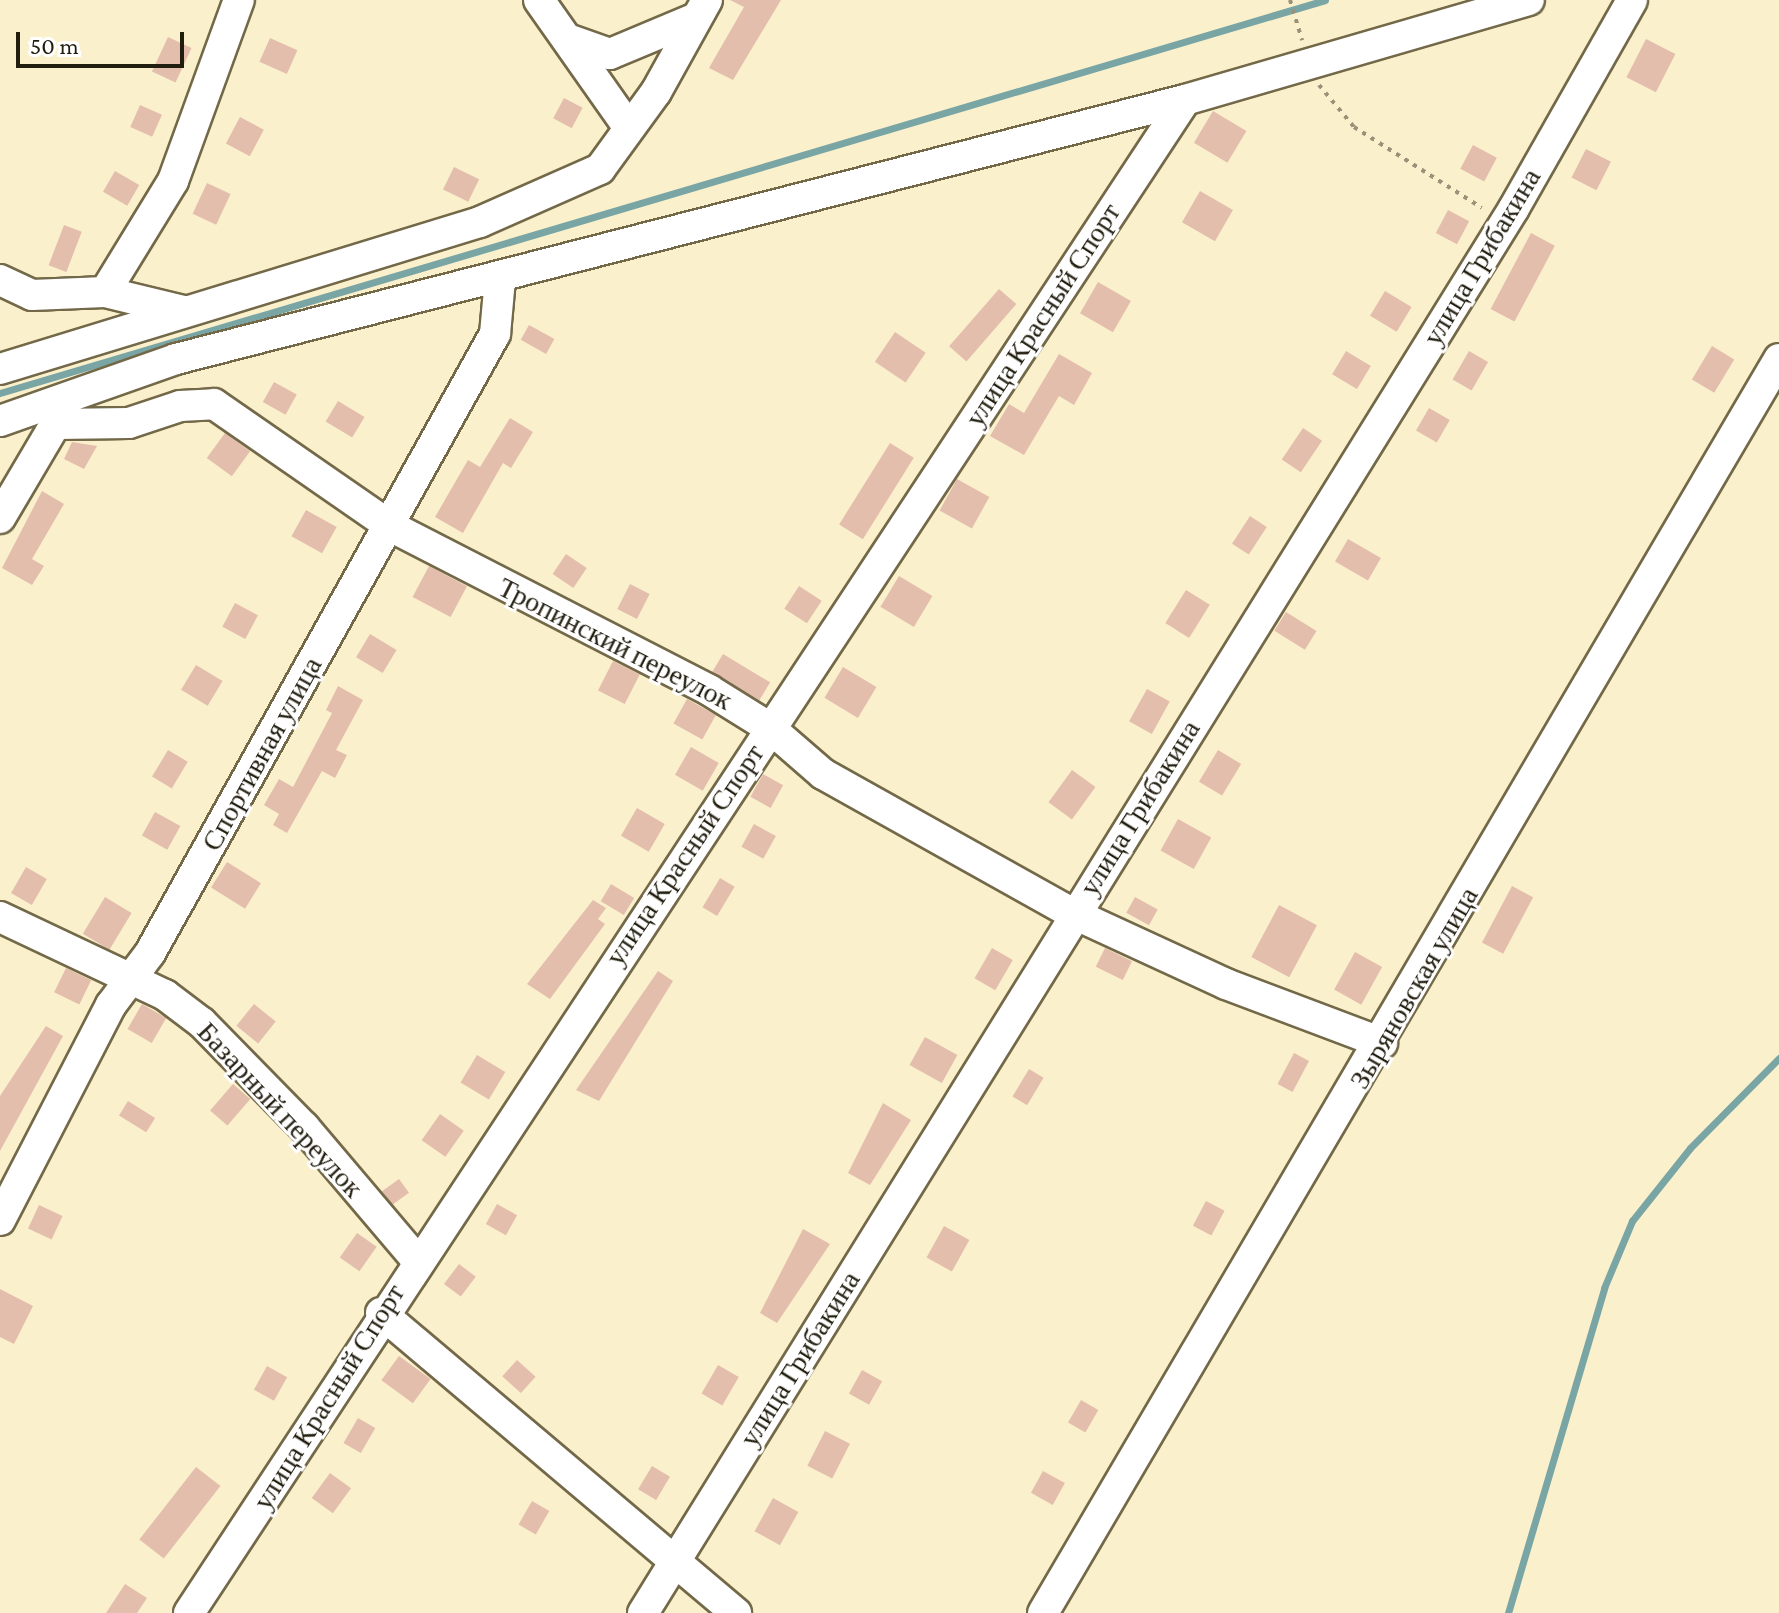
<!DOCTYPE html>
<html>
<head>
<meta charset="utf-8">
<style>
	body { margin:0 }
	#map { position:relative; width:1779px; height:1613px; overflow:hidden; background:#fbf0cc; font-family:"Crimson Pro",serif }
	div>[style] { position:absolute }
	.stream>* { height:7px; margin:-3.5px; padding:0 3.5px; transform-origin:3.5px; border-radius:3.5px; background:#79a5a5 }
	.building>* { inset:0; background:#e3bead; transform-origin:0 0 }
	.path>* { height:4px; margin-top:-2px; transform-origin:0; background:repeating-linear-gradient(90deg,#9a9278 0 4px,transparent 0 10px) }
	.roads { filter:drop-shadow(2px 0 #736949) drop-shadow(-2px 0 #736949) drop-shadow(0 2px #736949) drop-shadow(0 -2px #736949) }
	.minor>* { height:30px; margin:-15px; padding:0 15px; transform-origin:15px; border-radius:15px; background:#fff }
	span { translate:-50% -50%; white-space:nowrap; text-align:center; line-height:1.15; -webkit-text-stroke:6px #fff; paint-order:stroke }
	.street-label { font-size:28px; color:#211d0f }
	.scale { position:absolute; left:16px; top:32px; width:168px; height:36px; box-sizing:border-box; border:4px solid #211d0f; border-top:0; padding-left:10px; font-size:24px; line-height:28px; white-space:nowrap; color:#211d0f; -webkit-text-stroke:6px #fff; paint-order:stroke }
</style>
</head>
<body>
<div id="map">
	<div class="stream">
		<div style="left:0;top:393px;width:1382px;rotate:-16.52deg"></div>
		<div style="left:1508px;top:1613px;width:339px;rotate:-73.5deg"></div>
		<div style="left:1604px;top:1288px;width:73px;rotate:-67.3deg"></div>
		<div style="left:1632px;top:1221px;width:93px;rotate:-51.5deg"></div>
		<div style="left:1690px;top:1148px;width:127px;rotate:-45.3deg"></div>
	</div>
	<div class="building">
		<div style="clip-path:polygon(730px 0,781px 0,733px 80px,709px 68px,744px 7px)"></div>
		<div style="left:168px;top:37px;width:26px;height:38px;rotate:25deg"></div>
		<div style="left:270px;top:38px;width:30px;height:26px;rotate:24deg"></div>
		<div style="left:1646px;top:39px;width:33px;height:43px;rotate:27deg"></div>
		<div style="left:564px;top:98px;width:21px;height:23px;rotate:28deg"></div>
		<div style="left:140px;top:105px;width:24px;height:24px;rotate:24deg"></div>
		<div style="left:1213px;top:111px;width:39px;height:37px;rotate:31deg"></div>
		<div style="left:240px;top:117px;width:27px;height:30px;rotate:28deg"></div>
		<div style="left:1473px;top:145px;width:27px;height:27px;rotate:28deg"></div>
		<div style="left:1586px;top:149px;width:28px;height:32px;rotate:27deg"></div>
		<div style="left:454px;top:167px;width:28px;height:25px;rotate:26deg"></div>
		<div style="left:115px;top:171px;width:28px;height:24px;rotate:30deg"></div>
		<div style="left:207px;top:183px;width:26px;height:34px;rotate:25deg"></div>
		<div style="left:1200px;top:191px;width:38px;height:36px;rotate:30deg"></div>
		<div style="left:1448px;top:210px;width:24px;height:26px;rotate:28deg"></div>
		<div style="left:64px;top:225px;width:19px;height:43px;rotate:21deg"></div>
		<div style="left:1531px;top:233px;width:27px;height:86px;rotate:28deg"></div>
		<div style="left:1098px;top:282px;width:38px;height:36px;rotate:30deg"></div>
		<div style="left:999px;top:289px;width:23px;height:76px;rotate:41deg"></div>
		<div style="left:1385px;top:291px;width:31px;height:29px;rotate:31deg"></div>
		<div style="left:529px;top:325px;width:29px;height:17px;rotate:29deg"></div>
		<div style="left:895px;top:332px;width:37px;height:36px;rotate:34deg"></div>
		<div style="left:1712px;top:346px;width:26px;height:39px;rotate:31deg"></div>
		<div style="left:1346px;top:351px;width:29px;height:27px;rotate:31deg"></div>
		<div style="left:1469px;top:351px;width:22px;height:33px;rotate:30deg"></div>
		<div style="clip-path:polygon(1059px 354px,1092px 373px,1074px 405px,1059px 396px,1024px 455px,990px 436px,1009px 404px,1024px 413px)"></div>
		<div style="left:274px;top:382px;width:26px;height:23px;rotate:29deg"></div>
		<div style="left:338px;top:401px;width:31px;height:24px;rotate:31deg"></div>
		<div style="left:1429px;top:408px;width:24px;height:26px;rotate:30deg"></div>
		<div style="clip-path:polygon(510px 418px,533px 432px,511px 468px,503px 463px,463px 533px,435px 517px,468px 460px,480px 467px)"></div>
		<div style="left:1303px;top:428px;width:23px;height:38px;rotate:34deg"></div>
		<div style="left:225px;top:433px;width:31px;height:31px;rotate:36deg"></div>
		<div style="clip-path:polygon(72px 442px,97px 446px,84px 469px,64px 459px)"></div>
		<div style="left:890px;top:443px;width:28px;height:96px;rotate:32deg"></div>
		<div style="left:957px;top:479px;width:37px;height:36px;rotate:29deg"></div>
		<div style="clip-path:polygon(42px 491px,64px 504px,32px 559px,44px 566px,32px 585px,2px 568px)"></div>
		<div style="left:306px;top:510px;width:35px;height:30px;rotate:29deg"></div>
		<div style="left:1250px;top:516px;width:20px;height:33px;rotate:33deg"></div>
		<div style="left:1348px;top:539px;width:38px;height:26px;rotate:30deg"></div>
		<div style="left:566px;top:554px;width:25px;height:24px;rotate:34deg"></div>
		<div style="left:429px;top:566px;width:43px;height:35px;rotate:28deg"></div>
		<div style="left:899px;top:576px;width:39px;height:36px;rotate:31deg"></div>
		<div style="left:630px;top:584px;width:22px;height:28px;rotate:27deg"></div>
		<div style="left:799px;top:586px;width:27px;height:27px;rotate:33deg"></div>
		<div style="left:1186px;top:590px;width:28px;height:39px;rotate:32deg"></div>
		<div style="left:235px;top:603px;width:26px;height:27px;rotate:28deg"></div>
		<div style="left:1286px;top:612px;width:36px;height:22px;rotate:32deg"></div>
		<div style="left:370px;top:634px;width:31px;height:27px;rotate:31deg"></div>
		<div style="left:723px;top:654px;width:55px;height:21px;rotate:31deg"></div>
		<div style="left:613px;top:661px;width:30px;height:33px;rotate:27deg"></div>
		<div style="left:196px;top:665px;width:31px;height:29px;rotate:31deg"></div>
		<div style="left:843px;top:667px;width:39px;height:36px;rotate:31deg"></div>
		<div style="clip-path:polygon(338px 686px,363px 700px,336px 750px,347px 755px,335px 778px,322px 771px,287px 833px,273px 825px,279px 814px,264px 805px,279px 779px,293px 787px,332px 713px,326px 710px)"></div>
		<div style="left:1147px;top:689px;width:26px;height:37px;rotate:29deg"></div>
		<div style="left:687px;top:699px;width:33px;height:28px;rotate:29deg"></div>
		<div style="left:691px;top:747px;width:32px;height:32px;rotate:30deg"></div>
		<div style="left:168px;top:750px;width:23px;height:31px;rotate:31deg"></div>
		<div style="left:1218px;top:750px;width:27px;height:37px;rotate:31deg"></div>
		<div style="left:1072px;top:770px;width:29px;height:40px;rotate:36deg"></div>
		<div style="left:763px;top:774px;width:23px;height:26px;rotate:29deg"></div>
		<div style="left:637px;top:808px;width:32px;height:32px;rotate:30deg"></div>
		<div style="left:155px;top:812px;width:29px;height:27px;rotate:29deg"></div>
		<div style="left:1178px;top:819px;width:38px;height:36px;rotate:29deg"></div>
		<div style="left:754px;top:824px;width:25px;height:26px;rotate:29deg"></div>
		<div style="left:227px;top:862px;width:40px;height:30px;rotate:32deg"></div>
		<div style="left:26px;top:867px;width:24px;height:30px;rotate:30deg"></div>
		<div style="left:720px;top:878px;width:17px;height:34px;rotate:31deg"></div>
		<div style="left:611px;top:884px;width:27px;height:20px;rotate:31deg"></div>
		<div style="left:1512px;top:886px;width:24px;height:64px;rotate:28deg"></div>
		<div style="left:105px;top:897px;width:31px;height:43px;rotate:31deg"></div>
		<div style="left:1135px;top:897px;width:26px;height:18px;rotate:29deg"></div>
		<div style="clip-path:polygon(593px 900px,606px 908px,598px 919px,605px 924px,550px 999px,527px 984px)"></div>
		<div style="left:1279px;top:905px;width:43px;height:59px;rotate:28deg"></div>
		<div style="left:992px;top:948px;width:24px;height:35px;rotate:30deg"></div>
		<div style="left:1105px;top:948px;width:30px;height:21px;rotate:26deg"></div>
		<div style="left:1355px;top:952px;width:31px;height:43px;rotate:29deg"></div>
		<div style="left:66px;top:968px;width:28px;height:27px;rotate:26deg"></div>
		<div style="clip-path:polygon(658px 971px,673px 981px,599px 1101px,576px 1090px)"></div>
		<div style="left:142px;top:1004px;width:28px;height:29px;rotate:30deg"></div>
		<div style="left:254px;top:1004px;width:28px;height:28px;rotate:39deg"></div>
		<div style="clip-path:polygon(46px 1026px,63px 1036px,0 1151px,0 1096px)"></div>
		<div style="left:925px;top:1037px;width:37px;height:32px;rotate:29deg"></div>
		<div style="left:1294px;top:1053px;width:17px;height:35px;rotate:28deg"></div>
		<div style="left:477px;top:1055px;width:33px;height:32px;rotate:31deg"></div>
		<div style="left:1029px;top:1069px;width:17px;height:32px;rotate:31deg"></div>
		<div style="left:233px;top:1084px;width:23px;height:35px;rotate:41deg"></div>
		<div style="left:128px;top:1101px;width:32px;height:17px;rotate:32deg"></div>
		<div style="clip-path:polygon(883px 1103px,911px 1120px,870px 1185px,848px 1173px)"></div>
		<div style="left:440px;top:1114px;width:29px;height:32px;rotate:35deg"></div>
		<div style="left:399px;top:1179px;width:17px;height:21px;rotate:54deg"></div>
		<div style="left:1206px;top:1201px;width:21px;height:28px;rotate:28deg"></div>
		<div style="left:497px;top:1204px;width:23px;height:23px;rotate:29deg"></div>
		<div style="left:39px;top:1205px;width:26px;height:26px;rotate:25deg"></div>
		<div style="left:944px;top:1226px;width:29px;height:36px;rotate:29deg"></div>
		<div style="clip-path:polygon(803px 1229px,830px 1244px,777px 1323px,760px 1313px)"></div>
		<div style="left:357px;top:1233px;width:24px;height:30px;rotate:35deg"></div>
		<div style="left:459px;top:1264px;width:21px;height:25px;rotate:37deg"></div>
		<div style="clip-path:polygon(0 1289px,33px 1306px,14px 1344px,0 1337px)"></div>
		<div style="left:399px;top:1356px;width:39px;height:30px;rotate:36deg"></div>
		<div style="left:517px;top:1360px;width:25px;height:22px;rotate:42deg"></div>
		<div style="left:718px;top:1365px;width:24px;height:33px;rotate:30deg"></div>
		<div style="left:267px;top:1366px;width:23px;height:27px;rotate:29deg"></div>
		<div style="left:862px;top:1370px;width:23px;height:27px;rotate:29deg"></div>
		<div style="left:1081px;top:1400px;width:20px;height:26px;rotate:30deg"></div>
		<div style="left:358px;top:1418px;width:20px;height:29px;rotate:30deg"></div>
		<div style="left:825px;top:1431px;width:28px;height:39px;rotate:27deg"></div>
		<div style="left:652px;top:1466px;width:21px;height:27px;rotate:31deg"></div>
		<div style="left:196px;top:1467px;width:31px;height:92px;rotate:38deg"></div>
		<div style="left:1043px;top:1471px;width:25px;height:25px;rotate:29deg"></div>
		<div style="left:330px;top:1473px;width:26px;height:31px;rotate:36deg"></div>
		<div style="left:773px;top:1498px;width:29px;height:38px;rotate:29deg"></div>
		<div style="left:532px;top:1501px;width:20px;height:27px;rotate:30deg"></div>
		<div style="clip-path:polygon(125px 1584px,147px 1598px,137px 1613px,106px 1613px)"></div>
	</div>
	<div class="path">
		<div style="left:1290px;top:0;width:42px;rotate:73.3deg"></div>
		<div style="left:1319px;top:85px;width:55px;rotate:50.2deg"></div>
		<div style="left:1354px;top:127px;width:151px;rotate:32.3deg"></div>
	</div>
	<div class="roads">
		<div class="minor">
			<div style="left:539px;top:0;width:153px;rotate:54.9deg"></div>
			<div style="left:570px;top:40px;width:42px;rotate:19.3deg"></div>
			<div style="left:610px;top:54px;width:93px;rotate:-22.7deg"></div>
			<div style="left:0;top:280px;width:35px;rotate:25deg"></div>
			<div style="left:32px;top:295px;width:73px;rotate:-2.4deg"></div>
			<div style="left:105px;top:292px;width:80px;rotate:13.7deg"></div>
			<div style="left:105px;top:292px;width:130px;rotate:-58.5deg"></div>
			<div style="left:173px;top:181px;width:193px;rotate:-70deg"></div>
			<div style="left:0;top:369px;width:502px;rotate:-17.03deg"></div>
			<div style="left:480px;top:222px;width:131px;rotate:-23.8deg"></div>
			<div style="left:600px;top:169px;width:95px;rotate:-54deg"></div>
			<div style="left:656px;top:92px;width:105px;rotate:-61deg"></div>
			<div style="left:0;top:421px;width:187px;rotate:-19.4deg"></div>
			<div style="left:176px;top:359px;width:1042px;rotate:-14.4deg"></div>
			<div style="left:1185px;top:100px;width:358px;rotate:-16.2deg"></div>
			<div style="left:56px;top:424px;width:73px;rotate:-0.8deg"></div>
			<div style="left:129px;top:423px;width:54px;rotate:-18.4deg"></div>
			<div style="left:180px;top:406px;width:34px;rotate:-3deg"></div>
			<div style="left:214px;top:404px;width:214px;rotate:34.7deg"></div>
			<div style="left:390px;top:526px;width:359px;rotate:27.2deg"></div>
			<div style="left:709px;top:690px;width:72px;rotate:31.9deg"></div>
			<div style="left:770px;top:728px;width:70px;rotate:41deg"></div>
			<div style="left:823px;top:774px;width:287px;rotate:29.2deg"></div>
			<div style="left:1074px;top:914px;width:167px;rotate:24.7deg"></div>
			<div style="left:1226px;top:984px;width:167px;rotate:20.7deg"></div>
			<div style="left:0;top:518px;width:130px;rotate:-59.5deg"></div>
			<div style="left:0;top:917px;width:183px;rotate:25.3deg"></div>
			<div style="left:165px;top:995px;width:46px;rotate:37.1deg"></div>
			<div style="left:202px;top:1023px;width:146px;rotate:45.6deg"></div>
			<div style="left:304px;top:1127px;width:173px;rotate:49.7deg"></div>
			<div style="left:0;top:1220px;width:242px;rotate:-62.7deg"></div>
			<div style="left:111px;top:1005px;width:65px;rotate:-53.1deg"></div>
			<div style="left:150px;top:953px;width:709px;rotate:-60.87deg"></div>
			<div style="left:495px;top:334px;width:55px;rotate:-84.8deg"></div>
			<div style="left:381px;top:1313px;width:465px;rotate:40.2deg"></div>
			<div style="left:189px;top:1613px;width:1811px;rotate:-56.64deg"></div>
			<div style="left:643px;top:1613px;width:1653px;rotate:-58.2deg"></div>
			<div style="left:1514px;top:208px;width:239px;rotate:-60.4deg"></div>
			<div style="left:1043px;top:1613px;width:1454px;rotate:-59.59deg"></div>
		</div>
	</div>
	<div class="street-label">
		<span style="left:1482px;top:257px;rotate:-59deg">улица Грибакина</span>
		<span style="left:1043px;top:315px;rotate:-57deg">улица Красный Спорт</span>
		<span style="left:615px;top:644px;rotate:27deg">Тропинский переулок</span>
		<span style="left:262px;top:754px;rotate:-61deg">Спортивная улица</span>
		<span style="left:1140px;top:808px;rotate:-58deg">улица Грибакина</span>
		<span style="left:685px;top:855px;rotate:-56deg">улица Красный Спорт</span>
		<span style="left:1414px;top:988px;rotate:-60deg">Зыряновская улица</span>
		<span style="left:280px;top:1110px;rotate:47deg">Базарный переулок</span>
		<span style="left:800px;top:1359px;rotate:-58deg">улица Грибакина</span>
		<span style="left:329px;top:1397px;rotate:-58deg">улица Красный Спорт</span>
	</div>
	<div class="scale">50 m</div>
</div>
</body>
</html>
